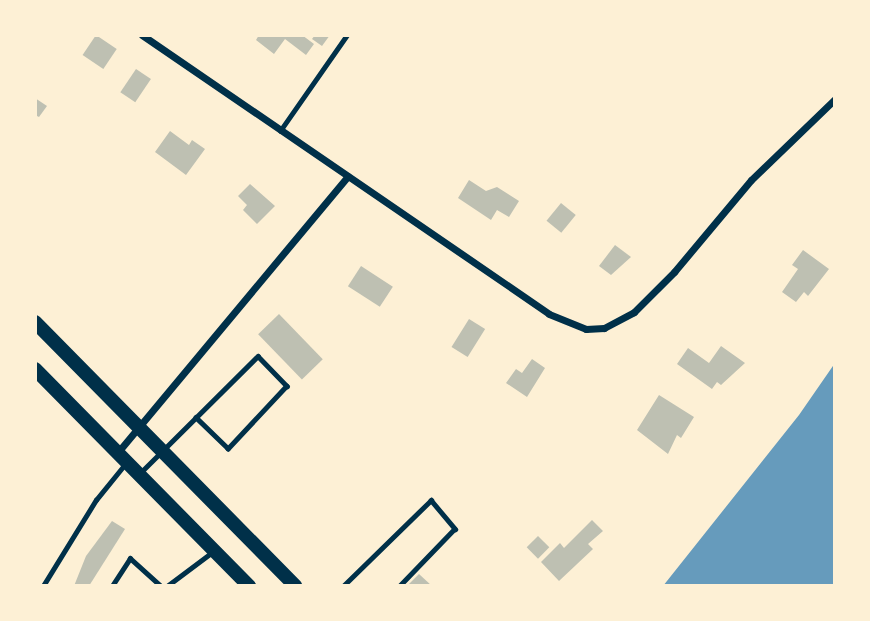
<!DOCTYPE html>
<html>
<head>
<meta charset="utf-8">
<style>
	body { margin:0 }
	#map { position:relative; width:870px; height:621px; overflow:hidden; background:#fdf0d5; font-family:"IBM Plex Serif",serif }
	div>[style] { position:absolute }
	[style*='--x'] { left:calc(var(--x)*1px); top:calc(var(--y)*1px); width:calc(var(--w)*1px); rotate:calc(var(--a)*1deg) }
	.water>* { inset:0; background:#669bbc }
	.building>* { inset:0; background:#bec0b2; transform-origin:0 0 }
	.service>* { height:4.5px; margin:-2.25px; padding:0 2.25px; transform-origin:2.25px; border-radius:2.25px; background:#003049 }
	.minor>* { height:7px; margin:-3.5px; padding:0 3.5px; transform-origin:3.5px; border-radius:3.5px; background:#003049 }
	.primary>* { height:14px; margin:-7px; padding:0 7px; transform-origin:7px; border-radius:7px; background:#003049 }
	span { translate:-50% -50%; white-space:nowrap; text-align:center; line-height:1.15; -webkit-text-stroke:7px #fdf0d5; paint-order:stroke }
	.frame { position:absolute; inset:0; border:37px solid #fdf0d5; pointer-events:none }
</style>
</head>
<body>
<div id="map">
	<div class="water">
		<i style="clip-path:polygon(835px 363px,835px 586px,663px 586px,799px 415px)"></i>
	</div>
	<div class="building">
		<i style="left:96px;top:35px;width:25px;height:24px;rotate:34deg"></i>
		<i style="clip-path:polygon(259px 35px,302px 35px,314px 44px,306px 55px,285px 39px,274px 54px,256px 40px)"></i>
		<i style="clip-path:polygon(315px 35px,330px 35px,322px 46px,312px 39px)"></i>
		<i style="left:136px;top:69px;width:18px;height:28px;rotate:34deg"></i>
		<i style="clip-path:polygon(35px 98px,47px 106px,39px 117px,35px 115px)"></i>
		<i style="clip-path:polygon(170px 131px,189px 145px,192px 140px,205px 149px,186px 175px,155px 152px)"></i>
		<i style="clip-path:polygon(469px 180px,486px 191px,497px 187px,519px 201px,509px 217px,497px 210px,491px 220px,458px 198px)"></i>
		<i style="clip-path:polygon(250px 184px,275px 206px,257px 224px,243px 210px,247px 205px,238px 196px)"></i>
		<i style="left:561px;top:203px;width:19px;height:23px;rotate:39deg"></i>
		<i style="clip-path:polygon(615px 245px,631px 257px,611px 275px,599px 266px)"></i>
		<i style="clip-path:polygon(803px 250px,829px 269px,808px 296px,804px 292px,796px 302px,782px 292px,798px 269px,792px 265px)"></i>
		<i style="left:361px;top:266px;width:38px;height:24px;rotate:33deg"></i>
		<i style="left:279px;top:314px;width:63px;height:29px;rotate:46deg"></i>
		<i style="left:469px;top:319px;width:19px;height:33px;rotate:32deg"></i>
		<i style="clip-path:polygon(721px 346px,745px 363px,721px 385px,717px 382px,712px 389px,677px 364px,688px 348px,709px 363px)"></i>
		<i style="clip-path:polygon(532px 359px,545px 368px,527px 397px,506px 383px,516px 369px,522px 373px)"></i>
		<i style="clip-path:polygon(659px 395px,694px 417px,681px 438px,677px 435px,668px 454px,637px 430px)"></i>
		<i style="clip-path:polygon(592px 520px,603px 531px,588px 544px,593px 549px,559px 581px,541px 562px,560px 543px,564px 548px)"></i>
		<i style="clip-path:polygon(112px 521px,125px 529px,89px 586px,74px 586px,86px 556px)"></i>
		<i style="left:538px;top:536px;width:16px;height:16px;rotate:45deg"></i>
		<i style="clip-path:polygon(419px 574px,432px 586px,407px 586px)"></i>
	</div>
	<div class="service">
		<i style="--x:280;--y:131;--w:117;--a:-55.1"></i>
		<i style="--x:142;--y:471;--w:163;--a:-44.8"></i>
		<i style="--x:258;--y:356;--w:42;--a:46"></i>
		<i style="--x:287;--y:386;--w:86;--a:133.1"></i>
		<i style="--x:228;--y:449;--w:45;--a:-135.9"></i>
		<i style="--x:43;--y:586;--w:101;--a:-58.4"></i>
		<i style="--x:96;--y:500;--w:48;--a:-51"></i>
		<i style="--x:112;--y:586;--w:33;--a:-57"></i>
		<i style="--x:130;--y:558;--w:42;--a:42.1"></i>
		<i style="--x:167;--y:586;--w:55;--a:-36.9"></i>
		<i style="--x:343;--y:586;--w:123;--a:-44.3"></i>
		<i style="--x:431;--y:500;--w:38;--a:50"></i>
		<i style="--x:455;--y:529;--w:79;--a:134"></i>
	</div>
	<div class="minor">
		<i style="--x:142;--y:35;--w:493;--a:34.4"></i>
		<i style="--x:549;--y:314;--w:40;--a:22"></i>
		<i style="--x:586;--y:329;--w:18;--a:-3"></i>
		<i style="--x:604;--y:328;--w:34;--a:-28"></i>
		<i style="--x:634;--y:312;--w:57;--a:-45"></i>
		<i style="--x:674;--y:272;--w:120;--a:-50.1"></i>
		<i style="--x:751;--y:180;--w:117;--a:-44"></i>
		<i style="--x:118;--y:452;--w:359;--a:-50.2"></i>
	</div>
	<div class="primary">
		<i style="--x:35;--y:322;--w:371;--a:45.4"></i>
		<i style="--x:35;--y:369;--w:305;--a:45.4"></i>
	</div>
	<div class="frame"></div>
</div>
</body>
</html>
